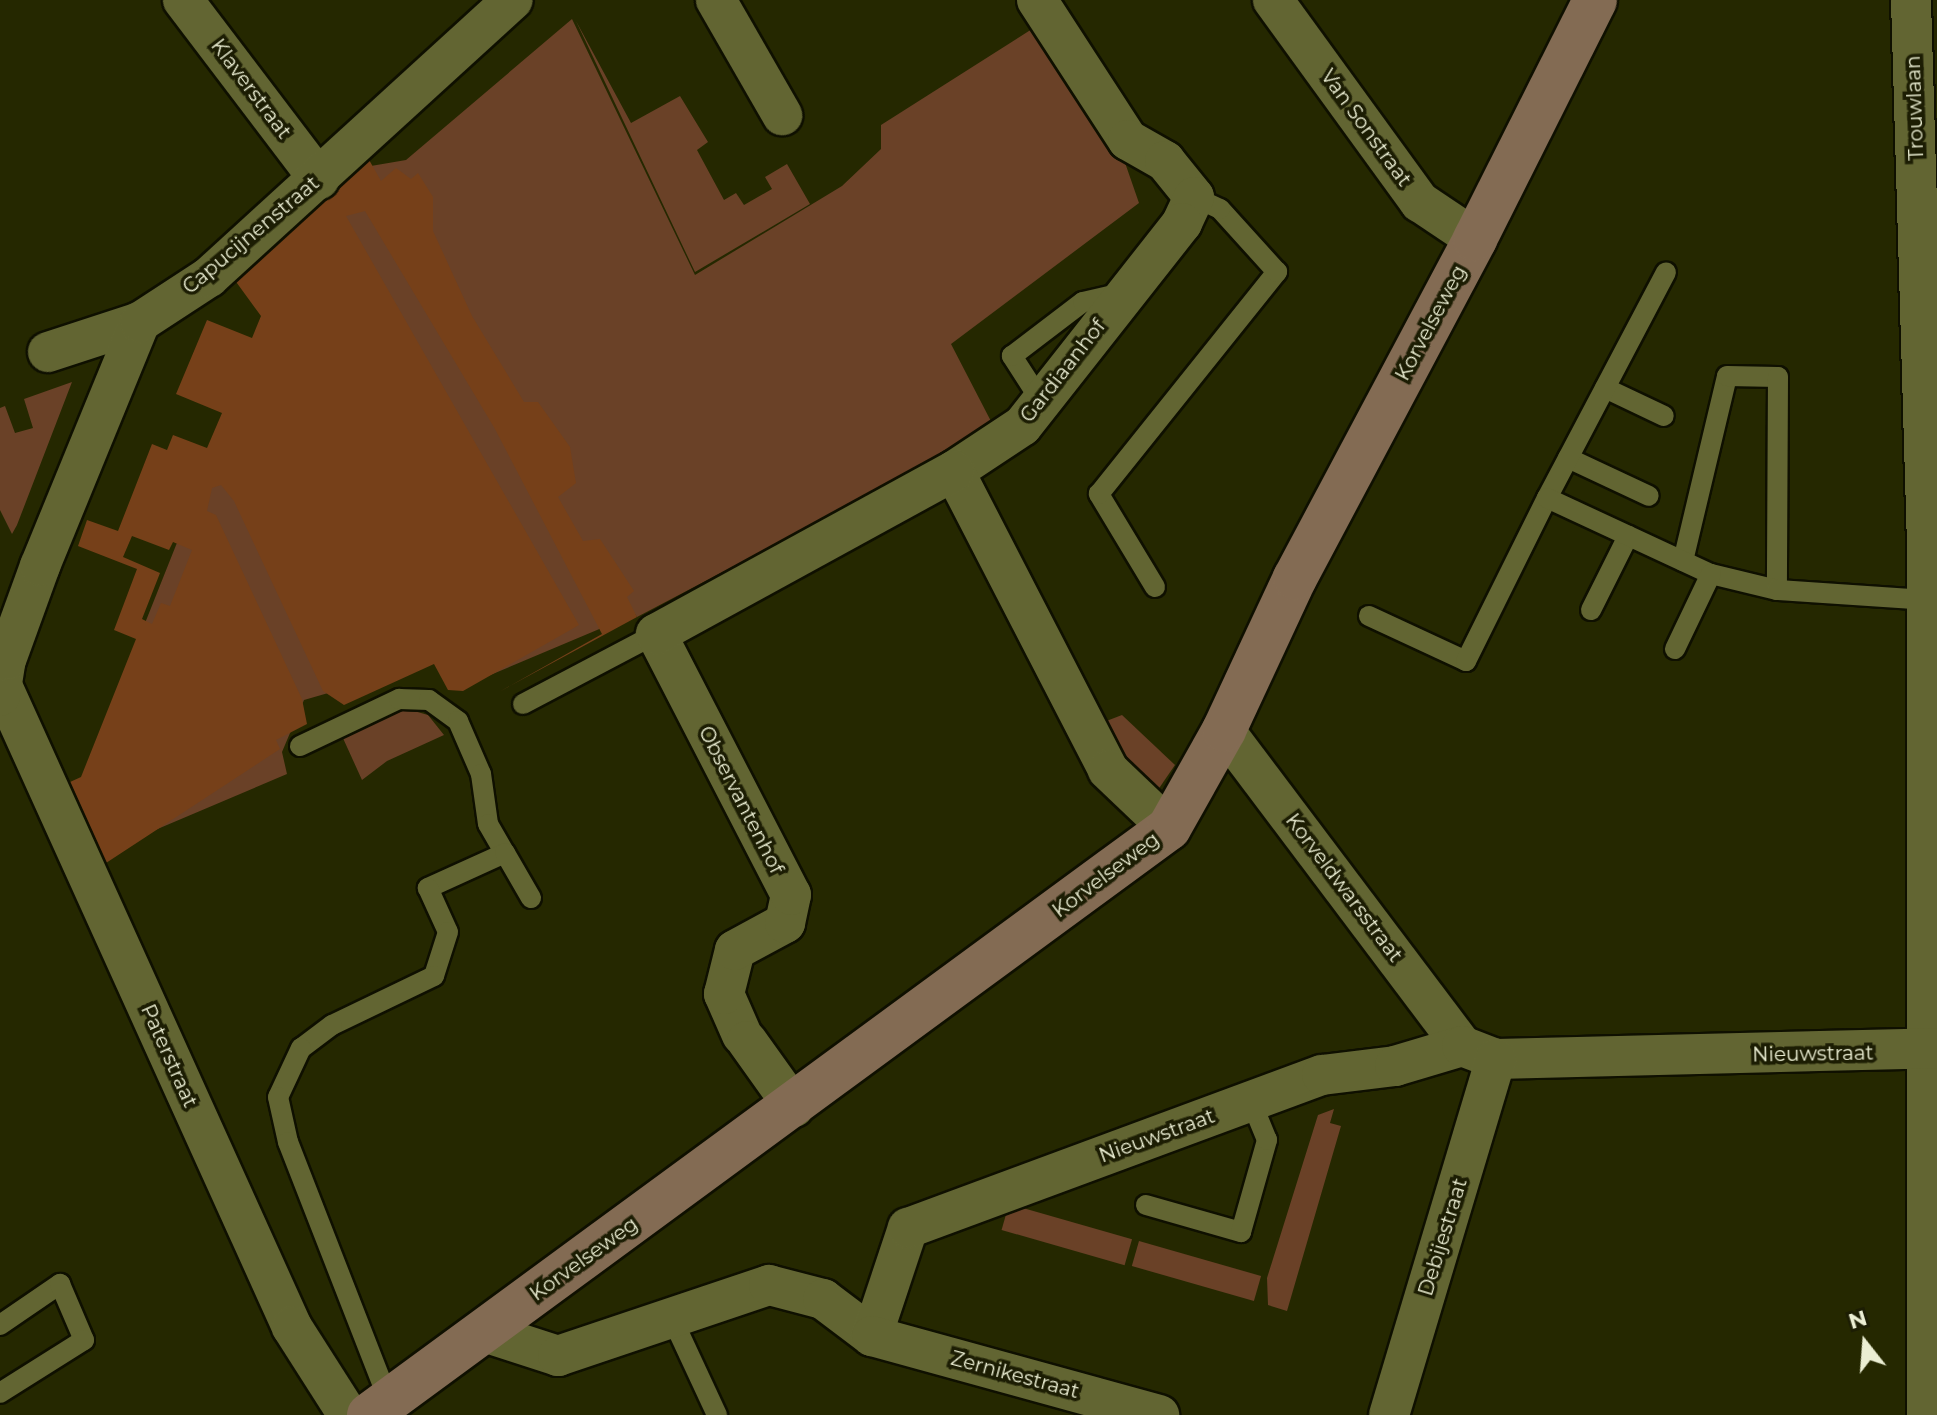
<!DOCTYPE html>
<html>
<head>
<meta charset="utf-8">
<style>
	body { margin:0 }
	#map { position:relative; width:1937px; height:1415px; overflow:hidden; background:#252800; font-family:Montserrat,sans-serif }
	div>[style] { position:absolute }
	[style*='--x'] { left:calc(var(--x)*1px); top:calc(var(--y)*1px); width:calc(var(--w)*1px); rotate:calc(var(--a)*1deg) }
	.green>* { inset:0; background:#6a4127; transform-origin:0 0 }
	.forest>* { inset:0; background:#764019 }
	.roads { filter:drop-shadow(2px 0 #0f1000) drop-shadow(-2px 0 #0f1000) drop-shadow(0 2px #0f1000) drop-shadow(0 -2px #0f1000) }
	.lane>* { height:20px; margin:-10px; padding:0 10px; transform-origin:10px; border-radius:10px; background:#626532 }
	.street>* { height:40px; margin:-20px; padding:0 20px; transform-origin:20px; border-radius:20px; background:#626532 }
	.secondary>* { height:44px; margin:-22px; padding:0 22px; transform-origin:22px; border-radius:22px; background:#836b53 }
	span { translate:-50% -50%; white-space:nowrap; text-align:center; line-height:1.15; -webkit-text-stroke:7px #1c1d03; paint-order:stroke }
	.street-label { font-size:20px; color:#ebeed3 }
	.north { position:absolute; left:1825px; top:1303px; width:80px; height:80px; -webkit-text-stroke:6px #1c1d03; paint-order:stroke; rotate:343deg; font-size:22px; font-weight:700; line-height:32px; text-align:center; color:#ebeed3 }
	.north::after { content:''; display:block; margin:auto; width:28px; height:36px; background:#ebeed3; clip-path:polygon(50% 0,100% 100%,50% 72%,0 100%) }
</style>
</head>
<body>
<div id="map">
	<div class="green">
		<i style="clip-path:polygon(572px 19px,695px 275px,842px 186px,881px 149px,881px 125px,1032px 29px,1040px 42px,1047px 38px,1122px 154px,1139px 203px,951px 344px,995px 429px,637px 617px,635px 614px,488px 676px,432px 663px,304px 700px,282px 752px,287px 774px,108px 850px,79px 789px,268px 314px,365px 167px,406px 160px)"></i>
		<i style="clip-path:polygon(576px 21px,631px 123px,680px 96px,708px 142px,697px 150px,724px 200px,736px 193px,744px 205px,772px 189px,765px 177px,787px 164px,810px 204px,695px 272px)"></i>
		<i style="clip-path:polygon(72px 382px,17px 525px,12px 534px,0 510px,0 408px,5px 406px,15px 433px,33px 428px,24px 399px)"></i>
		<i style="clip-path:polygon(407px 709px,428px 715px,444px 735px,387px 761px,362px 780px,342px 736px)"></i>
		<i style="clip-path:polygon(1122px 715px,1175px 765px,1151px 800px,1096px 725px)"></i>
		<i style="clip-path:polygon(1334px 1109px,1330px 1123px,1341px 1126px,1287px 1311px,1268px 1305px,1267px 1278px,1318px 1115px)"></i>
		<i style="left:1009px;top:1204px;width:128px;height:27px;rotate:16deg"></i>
		<i style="left:1139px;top:1241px;width:127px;height:26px;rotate:16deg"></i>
	</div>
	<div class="forest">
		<i style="clip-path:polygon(evenodd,368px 158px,381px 181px,396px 168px,411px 179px,418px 173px,433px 197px,433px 231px,472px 316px,524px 402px,538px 402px,570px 447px,576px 483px,558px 497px,583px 541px,600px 539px,634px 591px,627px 597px,637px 617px,499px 692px,602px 634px,495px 429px,365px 211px,346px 216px,579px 625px,463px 691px,448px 690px,434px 664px,344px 705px,323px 691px,234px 501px,221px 485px,212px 488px,207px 511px,216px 515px,302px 699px,307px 724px,276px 740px,280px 749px,106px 863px,70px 782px,81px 777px,136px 639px,114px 630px,137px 569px,78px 546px,87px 520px,118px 531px,152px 444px,167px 450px,173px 435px,207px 448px,222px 413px,176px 394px,207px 320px,252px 338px,261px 316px,234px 279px,368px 158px,132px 536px,169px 550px,173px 542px,192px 550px,170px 606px,161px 603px,152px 624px,142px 619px,160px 573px,123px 557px,132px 536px)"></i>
	</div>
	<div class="roads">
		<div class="lane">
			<i style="--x:1605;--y:388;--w:65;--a:25.4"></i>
			<i style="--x:1041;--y:401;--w:54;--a:-122.8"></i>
			<i style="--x:1012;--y:356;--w:89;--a:-37.3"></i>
			<i style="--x:1083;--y:302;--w:39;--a:-13"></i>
			<i style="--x:1568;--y:458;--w:89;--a:25.1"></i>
			<i style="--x:1547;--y:498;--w:255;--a:-62.2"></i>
			<i style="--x:1683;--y:561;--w:190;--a:-76.6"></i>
			<i style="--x:1727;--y:376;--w:51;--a:1.1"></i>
			<i style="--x:1778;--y:377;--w:213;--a:90.3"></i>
			<i style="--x:1155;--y:587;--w:109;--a:-121.1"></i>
			<i style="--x:1099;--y:494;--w:285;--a:-51.3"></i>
			<i style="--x:1277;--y:272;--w:85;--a:-132.1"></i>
			<i style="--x:1220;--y:209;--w:29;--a:-155"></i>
			<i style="--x:1591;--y:610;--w:83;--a:-63.4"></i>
			<i style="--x:1369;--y:616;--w:107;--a:24.9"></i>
			<i style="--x:1466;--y:661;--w:182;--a:-63.6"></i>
			<i style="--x:1547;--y:498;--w:181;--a:24.9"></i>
			<i style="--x:1711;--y:574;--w:68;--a:13.6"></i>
			<i style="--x:1777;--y:590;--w:150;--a:3.8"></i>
			<i style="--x:1675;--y:649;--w:83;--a:-64.4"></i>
			<i style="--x:523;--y:704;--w:150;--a:-27.8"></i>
			<i style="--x:300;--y:746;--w:110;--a:-25.4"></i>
			<i style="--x:399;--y:699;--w:30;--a:2"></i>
			<i style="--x:429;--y:700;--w:36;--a:36"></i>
			<i style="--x:458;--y:721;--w:58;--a:66.5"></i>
			<i style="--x:481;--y:774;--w:50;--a:82"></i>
			<i style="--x:488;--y:824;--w:34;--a:60"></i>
			<i style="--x:505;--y:853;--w:85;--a:155.6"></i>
			<i style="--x:428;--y:888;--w:48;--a:65.6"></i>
			<i style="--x:448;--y:932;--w:46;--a:107.7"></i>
			<i style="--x:434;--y:976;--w:113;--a:154.3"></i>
			<i style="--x:332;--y:1025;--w:39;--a:143"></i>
			<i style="--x:301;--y:1048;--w:54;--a:115.1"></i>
			<i style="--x:278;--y:1097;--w:46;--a:77.5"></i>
			<i style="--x:288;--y:1142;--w:278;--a:68.7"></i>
			<i style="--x:505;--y:853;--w:52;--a:60"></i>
			<i style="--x:1146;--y:1205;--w:99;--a:15.9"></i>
			<i style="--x:1241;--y:1232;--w:96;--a:-74.2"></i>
			<i style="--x:1267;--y:1140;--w:42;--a:-112.3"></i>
			<i style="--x:672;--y:1318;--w:107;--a:65.1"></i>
			<i style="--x:0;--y:1325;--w:73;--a:-34.3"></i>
			<i style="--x:60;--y:1284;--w:61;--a:66.8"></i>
			<i style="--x:84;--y:1340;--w:99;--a:147.8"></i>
		</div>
		<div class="street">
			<i style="--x:183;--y:0;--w:225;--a:52.8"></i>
			<i style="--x:716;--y:0;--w:133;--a:60.1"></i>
			<i style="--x:1037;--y:0;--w:167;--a:57"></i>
			<i style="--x:1128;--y:140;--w:43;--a:29.6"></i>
			<i style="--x:1165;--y:161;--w:46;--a:51.1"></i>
			<i style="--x:1194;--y:197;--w:29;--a:115"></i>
			<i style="--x:1182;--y:223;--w:258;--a:128.2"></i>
			<i style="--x:1022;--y:426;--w:82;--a:146.5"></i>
			<i style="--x:954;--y:471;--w:336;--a:62.7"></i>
			<i style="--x:1108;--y:770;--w:84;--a:43.6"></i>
			<i style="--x:1273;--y:0;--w:250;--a:54"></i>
			<i style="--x:1420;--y:202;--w:66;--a:33.9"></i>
			<i style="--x:1911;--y:0;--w:545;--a:88.32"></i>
			<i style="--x:1927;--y:545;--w:870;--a:90"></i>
			<i style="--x:48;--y:352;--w:97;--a:-18.1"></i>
			<i style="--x:4;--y:690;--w:699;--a:65.67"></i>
			<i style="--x:292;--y:1327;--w:104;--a:57.5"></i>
			<i style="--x:0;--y:696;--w:36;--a:-81"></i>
			<i style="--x:6;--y:660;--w:100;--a:-70.1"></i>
			<i style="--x:40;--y:566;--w:264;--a:-67.7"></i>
			<i style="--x:140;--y:322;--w:82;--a:-33.1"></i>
			<i style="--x:209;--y:277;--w:411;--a:-42.4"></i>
			<i style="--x:1224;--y:730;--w:396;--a:53"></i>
			<i style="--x:742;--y:1035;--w:45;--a:-113.7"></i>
			<i style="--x:724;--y:994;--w:45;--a:-76"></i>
			<i style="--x:735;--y:950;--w:57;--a:-28.4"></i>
			<i style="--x:785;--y:923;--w:29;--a:-78"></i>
			<i style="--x:791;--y:895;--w:294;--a:-117.3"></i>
			<i style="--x:656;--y:634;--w:340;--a:-28.7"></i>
			<i style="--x:747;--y:1041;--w:81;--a:54.5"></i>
			<i style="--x:484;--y:1332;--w:78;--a:18"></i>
			<i style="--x:558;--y:1356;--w:223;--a:-18.6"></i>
			<i style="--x:769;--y:1285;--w:56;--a:14.5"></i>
			<i style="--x:823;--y:1299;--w:61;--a:37.1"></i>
			<i style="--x:872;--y:1336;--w:114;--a:-71.6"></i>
			<i style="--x:908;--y:1228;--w:441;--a:-20.3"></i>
			<i style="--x:1322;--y:1075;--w:74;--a:-7"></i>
			<i style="--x:1395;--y:1066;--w:70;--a:-16.6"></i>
			<i style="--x:1462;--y:1046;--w:36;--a:21"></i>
			<i style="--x:1496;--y:1059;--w:441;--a:-1.4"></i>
			<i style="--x:872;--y:1336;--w:298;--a:15.4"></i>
			<i style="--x:1389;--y:1415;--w:372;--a:-73.3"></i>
		</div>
		<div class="secondary">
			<i style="--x:369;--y:1415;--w:992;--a:-36.27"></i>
			<i style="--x:1169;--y:828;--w:112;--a:-60.7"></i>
			<i style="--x:1224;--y:730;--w:168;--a:-65"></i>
			<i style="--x:1295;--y:578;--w:384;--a:-62"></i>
			<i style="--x:1475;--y:239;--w:267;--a:-63.3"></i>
		</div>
	</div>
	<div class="street-label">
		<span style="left:251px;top:89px;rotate:53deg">Klaverstraat</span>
		<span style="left:1915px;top:108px;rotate:-92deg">Trouwlaan</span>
		<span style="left:1366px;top:128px;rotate:54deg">Van Sonstraat</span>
		<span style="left:251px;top:235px;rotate:-40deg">Capucijnenstraat</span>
		<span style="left:1431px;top:323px;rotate:-62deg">Korvelseweg</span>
		<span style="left:1063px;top:371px;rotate:-52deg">Gardiaanhof</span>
		<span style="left:741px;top:800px;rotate:63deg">Observantenhof</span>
		<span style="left:1106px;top:875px;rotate:-37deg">Korvelseweg</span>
		<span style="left:1344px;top:888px;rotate:53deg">Korveldwarsstraat</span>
		<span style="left:1813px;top:1054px;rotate:-1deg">Nieuwstraat</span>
		<span style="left:169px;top:1056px;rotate:66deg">Paterstraat</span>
		<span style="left:1157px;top:1136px;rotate:-20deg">Nieuwstraat</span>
		<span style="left:1443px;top:1237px;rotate:-73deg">Debijestraat</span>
		<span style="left:584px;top:1259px;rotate:-36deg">Korvelseweg</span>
		<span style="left:1015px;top:1375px;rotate:15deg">Zernikestraat</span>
	</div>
	<div class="north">N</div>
</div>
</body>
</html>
